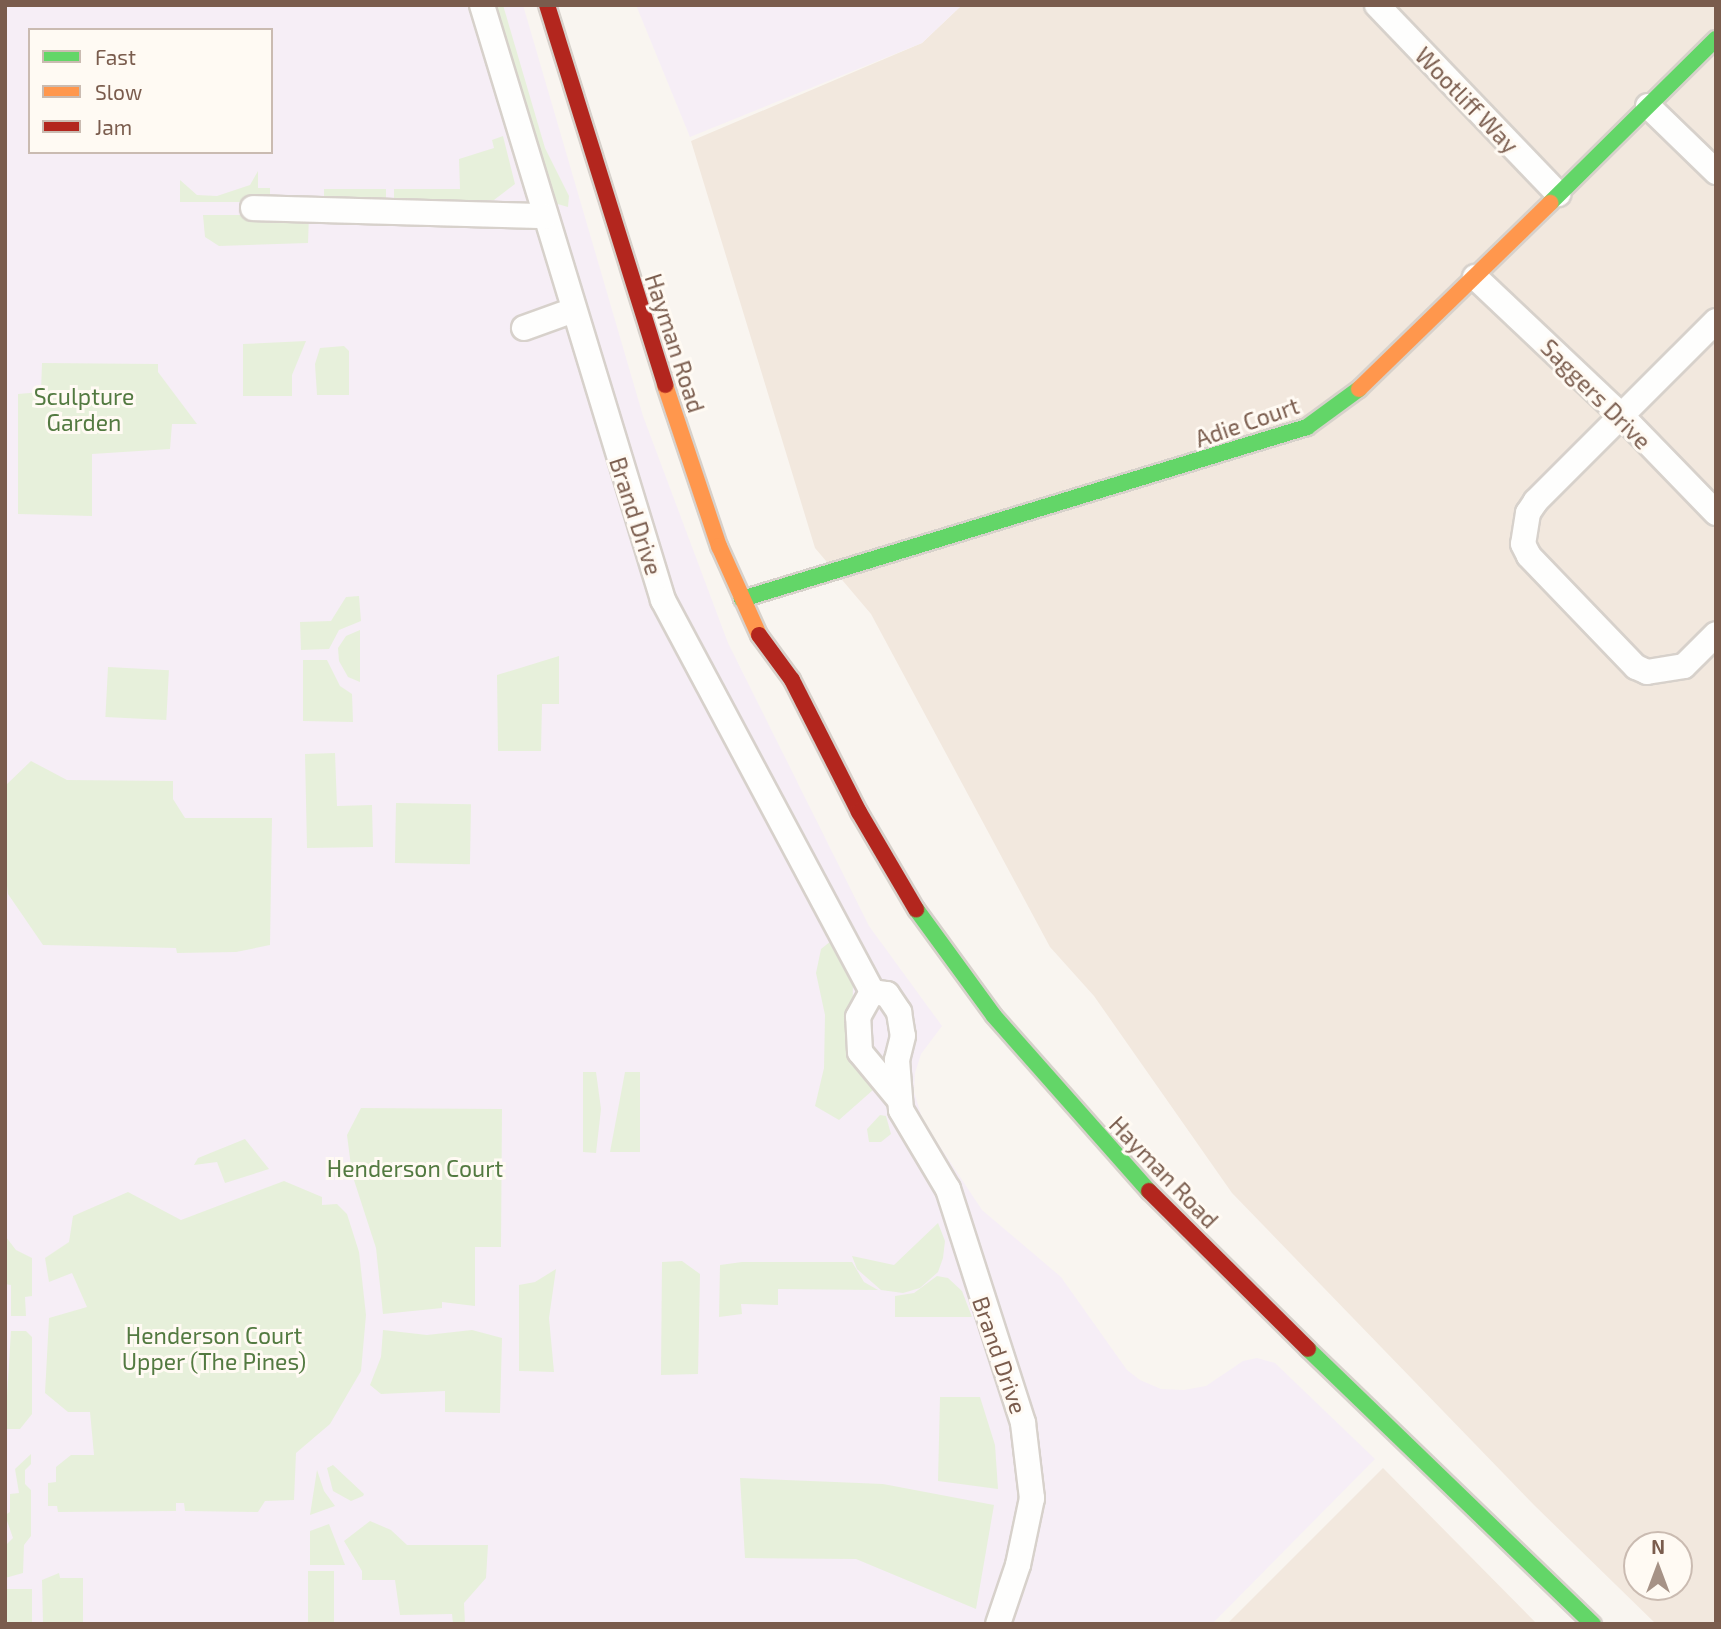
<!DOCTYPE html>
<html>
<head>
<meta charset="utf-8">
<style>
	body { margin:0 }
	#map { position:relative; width:1721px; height:1629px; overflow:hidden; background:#f9f5f0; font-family:"Exo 2",sans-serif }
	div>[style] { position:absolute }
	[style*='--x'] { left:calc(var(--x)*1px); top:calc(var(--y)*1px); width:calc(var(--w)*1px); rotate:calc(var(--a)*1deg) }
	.residential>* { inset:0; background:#f2e8de }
	.education>* { inset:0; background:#f6eef6 }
	.green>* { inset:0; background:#e7f0db; transform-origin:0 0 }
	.roads { filter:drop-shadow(2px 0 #d7d1cb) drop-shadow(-2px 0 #d7d1cb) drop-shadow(0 2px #d7d1cb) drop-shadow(0 -2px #d7d1cb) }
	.street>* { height:24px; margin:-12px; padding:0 12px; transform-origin:12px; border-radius:12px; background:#fefefd }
	.fast>* { height:16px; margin:-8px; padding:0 8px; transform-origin:8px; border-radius:8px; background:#63d668 }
	.slow>* { height:16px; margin:-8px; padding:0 8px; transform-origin:8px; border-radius:8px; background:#ff974d }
	.jam>* { height:16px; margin:-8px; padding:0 8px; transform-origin:8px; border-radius:8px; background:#b3261e }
	span { translate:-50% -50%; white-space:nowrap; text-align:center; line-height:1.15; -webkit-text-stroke:6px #fffaf3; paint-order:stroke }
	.street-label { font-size:23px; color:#7a5c4d }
	.park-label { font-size:23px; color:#537a41 }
	.frame { position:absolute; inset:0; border:7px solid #7a5c4d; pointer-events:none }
	.legend { position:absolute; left:28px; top:28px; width:245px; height:126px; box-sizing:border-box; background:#fffaf3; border:2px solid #cabbb1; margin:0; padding:9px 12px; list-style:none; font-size:21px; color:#7a5c4d }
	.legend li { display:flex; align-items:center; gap:14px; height:35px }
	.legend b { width:35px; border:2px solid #cabbb1 }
	.north { position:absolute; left:1623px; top:1531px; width:70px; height:70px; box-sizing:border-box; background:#fffaf3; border:2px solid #cabbb1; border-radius:50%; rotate:0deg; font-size:19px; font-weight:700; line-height:28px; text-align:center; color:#7a5c4d }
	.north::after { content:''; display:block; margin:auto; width:24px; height:32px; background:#a69286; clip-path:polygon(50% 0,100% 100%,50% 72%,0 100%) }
</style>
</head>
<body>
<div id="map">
	<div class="residential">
		<i style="clip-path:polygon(evenodd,962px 5px,1716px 5px,1716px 1624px,1656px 1624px,1534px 1505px,1232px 1193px,1094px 996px,1050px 947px,871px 614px,815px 548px,691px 141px,922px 43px,962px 5px,1637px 1545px,1679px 1545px,1679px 1587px,1637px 1587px,1637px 1545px)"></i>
		<i style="clip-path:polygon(1383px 1468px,1537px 1624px,1227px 1624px)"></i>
	</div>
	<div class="education">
		<i style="clip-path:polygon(evenodd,5px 5px,523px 5px,643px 416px,728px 643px,869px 926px,942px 1026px,921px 1054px,915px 1073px,914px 1092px,923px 1121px,982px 1210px,1061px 1277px,1127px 1370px,1140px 1380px,1161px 1389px,1184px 1390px,1206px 1386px,1243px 1361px,1257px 1358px,1275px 1363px,1375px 1459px,1212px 1624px,5px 1624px,5px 5px,30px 30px,271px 30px,271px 152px,30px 152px,30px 30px)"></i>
		<i style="clip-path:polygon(636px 5px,962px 5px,922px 43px,690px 137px)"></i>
	</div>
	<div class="green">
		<i style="clip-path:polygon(496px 5px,503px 5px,545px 148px,569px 196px,568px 207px,554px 203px)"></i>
		<i style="clip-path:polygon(503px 136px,515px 184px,494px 200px,394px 202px,394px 189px,460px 189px,459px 159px,494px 148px,492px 140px)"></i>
		<i style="clip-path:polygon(258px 171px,258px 188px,270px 188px,270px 202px,180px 202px,180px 180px,197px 195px,217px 196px,250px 185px)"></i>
		<i style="left:324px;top:189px;width:62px;height:13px"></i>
		<i style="clip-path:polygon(203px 215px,309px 215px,308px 243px,219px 246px,205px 237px)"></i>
		<i style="clip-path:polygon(306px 341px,292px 375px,292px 396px,243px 396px,243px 344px)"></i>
		<i style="clip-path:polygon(344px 346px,349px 351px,349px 395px,317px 395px,315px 364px,320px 348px)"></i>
		<i style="clip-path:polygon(42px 363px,158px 364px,158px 372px,197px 424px,172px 424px,170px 449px,92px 454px,92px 516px,18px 514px,18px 394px,41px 392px)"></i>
		<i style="clip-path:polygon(359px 596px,361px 621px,339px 630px,329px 649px,301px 650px,300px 622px,331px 621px,346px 597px)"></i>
		<i style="clip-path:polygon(360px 630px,360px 682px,348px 677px,339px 661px,338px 648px,346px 636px)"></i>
		<i style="clip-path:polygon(559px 656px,559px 704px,542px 704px,541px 751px,498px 751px,497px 675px)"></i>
		<i style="clip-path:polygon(303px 660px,327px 660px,340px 686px,352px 694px,353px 722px,303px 721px)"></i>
		<i style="left:108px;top:667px;width:61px;height:50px;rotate:3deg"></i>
		<i style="clip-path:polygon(335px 753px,337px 806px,372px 805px,373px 847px,307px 848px,305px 754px)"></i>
		<i style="clip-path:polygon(31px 761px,67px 780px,173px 781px,173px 799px,185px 818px,272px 818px,270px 945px,236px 952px,177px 953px,176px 948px,43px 945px,8px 894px,5px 870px,5px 786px)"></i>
		<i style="left:396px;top:803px;width:75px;height:60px;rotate:1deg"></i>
		<i style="clip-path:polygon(831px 941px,853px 979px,852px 1059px,873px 1082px,873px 1090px,839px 1120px,815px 1106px,824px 1068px,825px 1015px,816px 973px,821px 949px)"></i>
		<i style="clip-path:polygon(583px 1072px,596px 1072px,601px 1109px,596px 1153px,583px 1152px)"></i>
		<i style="clip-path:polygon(625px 1072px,640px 1072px,640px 1152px,610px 1152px)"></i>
		<i style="clip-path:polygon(361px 1108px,502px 1109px,501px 1247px,475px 1247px,475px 1306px,442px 1302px,442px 1308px,383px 1314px,376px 1248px,352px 1174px,347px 1135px)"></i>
		<i style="clip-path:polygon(880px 1115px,886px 1116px,891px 1134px,881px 1142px,869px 1142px,867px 1129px)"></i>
		<i style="clip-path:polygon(245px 1139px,269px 1169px,225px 1183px,217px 1162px,194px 1165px,198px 1158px)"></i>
		<i style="clip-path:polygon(284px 1181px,322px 1197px,322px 1205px,337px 1204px,347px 1214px,359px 1252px,366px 1315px,361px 1371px,330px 1424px,296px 1453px,294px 1500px,265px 1501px,258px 1512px,185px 1511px,184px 1503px,176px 1503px,176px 1511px,58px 1512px,57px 1506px,48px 1506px,48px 1483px,56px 1482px,56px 1467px,71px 1455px,94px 1455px,90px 1412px,68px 1412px,45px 1393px,49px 1318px,87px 1307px,72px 1273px,49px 1282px,45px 1258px,69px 1242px,73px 1216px,128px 1192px,181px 1220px)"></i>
		<i style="clip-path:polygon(938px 1223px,945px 1241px,943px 1258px,938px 1272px,920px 1288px,903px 1293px,881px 1290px,857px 1269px,852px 1256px,894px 1265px)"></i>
		<i style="clip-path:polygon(6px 1237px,16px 1250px,32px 1258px,32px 1296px,25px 1297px,26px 1316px,11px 1316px,11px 1285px,5px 1284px)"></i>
		<i style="clip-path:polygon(682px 1261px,700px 1274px,698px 1374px,661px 1375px,662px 1262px)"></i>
		<i style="clip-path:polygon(742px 1262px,852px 1262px,864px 1282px,878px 1290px,778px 1289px,778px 1305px,741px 1304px,742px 1314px,719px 1317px,720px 1265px)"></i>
		<i style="clip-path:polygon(556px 1269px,549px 1318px,554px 1372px,519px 1371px,519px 1285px,535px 1282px)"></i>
		<i style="clip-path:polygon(937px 1276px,948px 1278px,962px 1291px,972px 1317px,895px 1317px,895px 1296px,914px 1293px)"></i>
		<i style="clip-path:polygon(383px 1330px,427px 1335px,472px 1330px,502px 1338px,500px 1413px,445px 1412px,445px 1391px,381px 1394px,370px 1385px,381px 1357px)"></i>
		<i style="clip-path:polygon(11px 1331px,26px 1331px,32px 1337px,32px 1414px,20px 1429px,5px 1429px)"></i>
		<i style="clip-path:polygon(940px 1397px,980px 1397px,995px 1445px,998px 1489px,938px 1481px)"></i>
		<i style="clip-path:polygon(31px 1454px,31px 1464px,25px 1470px,25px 1484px,31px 1490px,31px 1536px,24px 1545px,23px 1573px,5px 1578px,5px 1546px,13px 1538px,5px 1515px,10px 1512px,10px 1494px,19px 1493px,15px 1469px)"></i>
		<i style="clip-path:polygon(333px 1465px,364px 1494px,363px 1496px,351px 1501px,333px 1491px,327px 1468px)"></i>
		<i style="clip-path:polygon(317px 1470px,324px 1491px,335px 1506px,310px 1515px)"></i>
		<i style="clip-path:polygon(740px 1478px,883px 1484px,994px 1505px,976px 1609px,856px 1559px,745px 1558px)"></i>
		<i style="clip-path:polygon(370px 1521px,391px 1530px,407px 1545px,488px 1545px,486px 1578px,464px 1603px,465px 1624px,453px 1624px,452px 1614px,400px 1615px,395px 1580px,362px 1580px,362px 1571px,344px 1541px)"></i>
		<i style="clip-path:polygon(329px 1524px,345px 1565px,310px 1565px,310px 1531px)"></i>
		<i style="left:308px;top:1571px;width:26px;height:53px"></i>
		<i style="clip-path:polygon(59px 1573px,60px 1578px,83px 1578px,83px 1624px,43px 1624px,42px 1580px)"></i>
		<i style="left:32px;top:1589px;width:35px;height:27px;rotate:90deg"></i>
	</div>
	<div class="roads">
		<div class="street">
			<i style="--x:482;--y:5;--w:622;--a:73.08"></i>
			<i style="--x:663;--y:600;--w:444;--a:61.9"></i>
			<i style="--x:1377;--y:5;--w:262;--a:46.2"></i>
			<i style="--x:1648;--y:106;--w:95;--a:44.1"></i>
			<i style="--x:253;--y:208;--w:292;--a:1.6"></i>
			<i style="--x:1475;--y:277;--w:202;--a:43.4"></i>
			<i style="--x:1622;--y:416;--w:135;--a:45.9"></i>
			<i style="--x:1716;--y:321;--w:255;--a:135"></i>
			<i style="--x:1536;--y:501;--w:14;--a:124"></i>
			<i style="--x:1528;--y:513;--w:31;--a:99"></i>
			<i style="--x:1523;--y:544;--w:13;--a:63"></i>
			<i style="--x:1529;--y:556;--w:154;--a:46.1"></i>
			<i style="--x:1636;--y:667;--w:12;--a:24"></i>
			<i style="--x:1647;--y:672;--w:37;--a:-9"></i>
			<i style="--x:1684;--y:666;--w:45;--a:-45"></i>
			<i style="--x:524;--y:328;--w:53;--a:-19.8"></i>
			<i style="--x:899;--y:1099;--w:61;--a:-129.7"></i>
			<i style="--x:860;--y:1052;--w:35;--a:-93"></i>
			<i style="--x:858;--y:1017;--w:29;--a:-61"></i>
			<i style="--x:872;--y:992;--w:15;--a:8"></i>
			<i style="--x:887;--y:994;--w:22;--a:56"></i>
			<i style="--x:899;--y:1012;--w:24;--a:81"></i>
			<i style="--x:903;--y:1036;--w:25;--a:104"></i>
			<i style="--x:897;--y:1060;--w:50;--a:85.4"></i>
			<i style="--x:901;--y:1110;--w:92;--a:59.3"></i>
			<i style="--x:948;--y:1189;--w:246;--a:72.2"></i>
			<i style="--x:1023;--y:1423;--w:76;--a:83.2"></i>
			<i style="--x:1032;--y:1498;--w:68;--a:101.8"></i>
			<i style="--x:1018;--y:1565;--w:62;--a:108.7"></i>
		</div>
		<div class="fast">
			<i style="--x:1550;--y:203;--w:233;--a:-44.7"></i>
			<i style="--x:742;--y:599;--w:591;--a:-16.93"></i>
			<i style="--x:1307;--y:427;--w:64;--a:-36.2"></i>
			<i style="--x:916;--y:909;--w:132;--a:53.9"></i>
			<i style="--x:994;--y:1016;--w:234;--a:48.5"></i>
			<i style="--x:1308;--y:1349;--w:396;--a:44"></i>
		</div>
		<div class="slow">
			<i style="--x:665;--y:385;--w:170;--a:71.5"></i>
			<i style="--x:719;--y:546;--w:98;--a:65.8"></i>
			<i style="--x:1359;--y:389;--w:267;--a:-44.2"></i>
		</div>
		<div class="jam">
			<i style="--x:547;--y:5;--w:398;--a:72.7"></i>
			<i style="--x:759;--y:635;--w:56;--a:53.7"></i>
			<i style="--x:792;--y:680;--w:148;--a:63.1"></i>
			<i style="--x:859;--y:812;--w:113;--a:59.6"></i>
			<i style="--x:1149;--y:1191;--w:224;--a:44.8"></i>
		</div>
	</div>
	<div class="street-label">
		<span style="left:1467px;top:100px;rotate:46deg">Wootliff Way</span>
		<span style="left:675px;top:343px;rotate:72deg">Hayman Road</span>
		<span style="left:1596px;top:394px;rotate:45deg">Saggers Drive</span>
		<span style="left:1247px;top:422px;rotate:-19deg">Adie Court</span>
		<span style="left:636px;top:516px;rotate:72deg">Brand Drive</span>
		<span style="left:1164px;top:1172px;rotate:46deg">Hayman Road</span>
		<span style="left:1000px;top:1355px;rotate:71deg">Brand Drive</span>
	</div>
	<div class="park-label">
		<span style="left:84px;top:409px">Sculpture<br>Garden</span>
		<span style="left:415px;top:1168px">Henderson Court</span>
		<span style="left:214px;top:1348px">Henderson Court<br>Upper (The Pines)</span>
	</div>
	<div class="frame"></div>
	<ul class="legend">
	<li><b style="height:9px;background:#63d668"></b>Fast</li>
	<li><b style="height:9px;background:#ff974d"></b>Slow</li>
	<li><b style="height:9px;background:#b3261e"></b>Jam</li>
	</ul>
	<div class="north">N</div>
</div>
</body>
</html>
